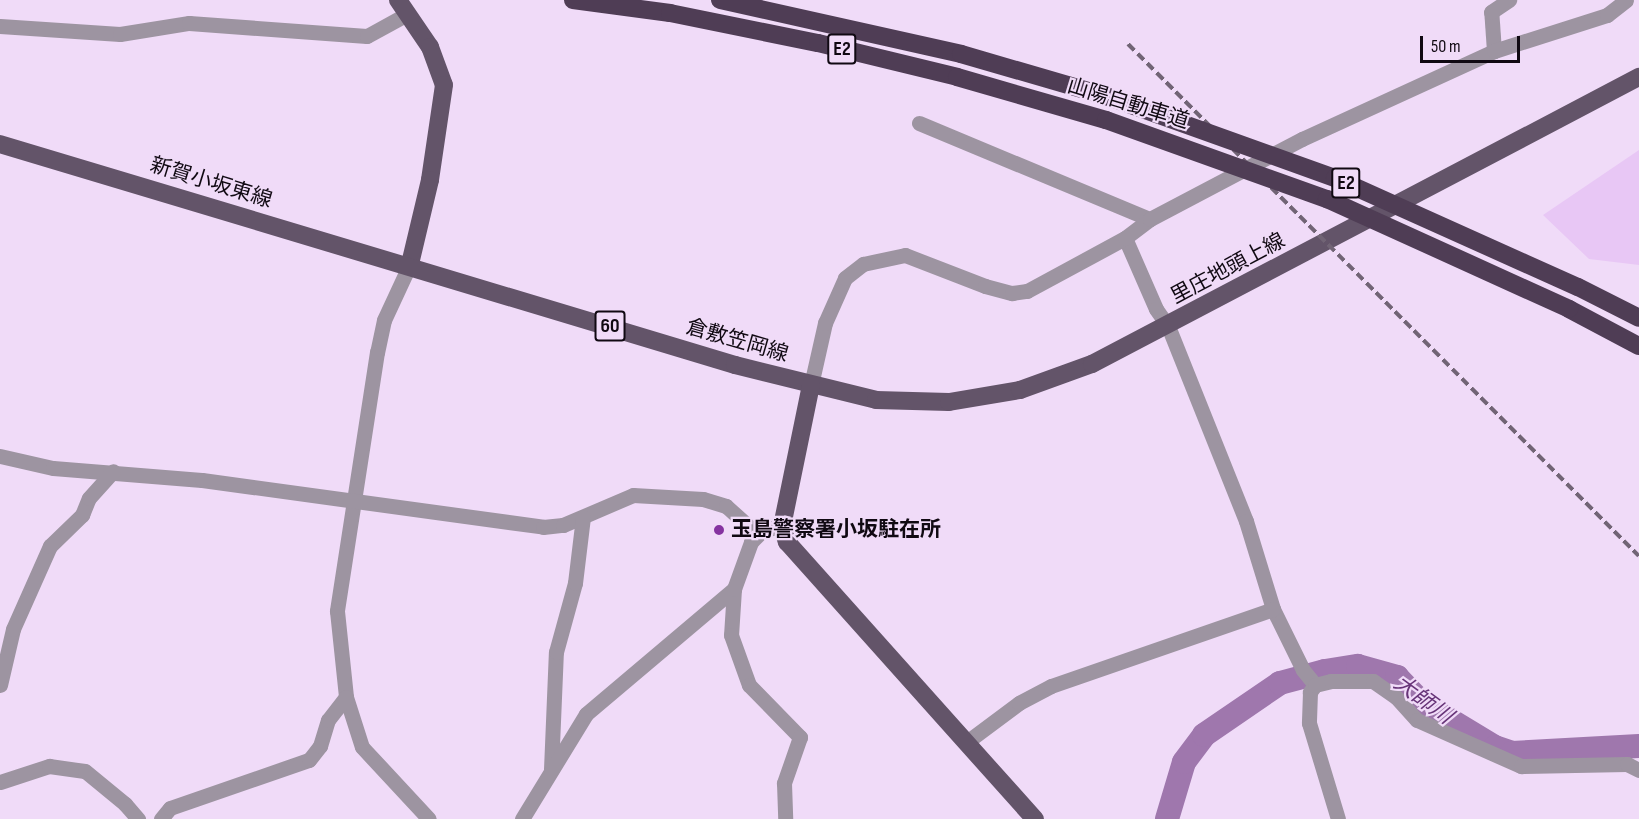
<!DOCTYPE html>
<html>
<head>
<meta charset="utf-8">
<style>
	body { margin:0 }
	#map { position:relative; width:1639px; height:819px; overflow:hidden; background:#f0dbf8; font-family:"Sofia Sans Condensed","Noto Sans JP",sans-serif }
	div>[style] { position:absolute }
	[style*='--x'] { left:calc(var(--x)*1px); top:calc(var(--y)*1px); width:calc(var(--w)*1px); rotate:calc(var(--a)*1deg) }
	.green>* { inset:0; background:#e8c7f5 }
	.river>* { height:24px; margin:-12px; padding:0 12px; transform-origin:12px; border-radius:12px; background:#9f77ad }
	.minor>* { height:15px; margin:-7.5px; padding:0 7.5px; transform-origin:7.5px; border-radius:7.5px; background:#9d94a1 }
	.major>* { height:18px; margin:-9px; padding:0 9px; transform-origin:9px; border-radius:9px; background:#635469 }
	.highway>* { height:18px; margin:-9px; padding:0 9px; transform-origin:9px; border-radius:9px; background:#4f3d55 }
	.rail>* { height:4px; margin-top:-2px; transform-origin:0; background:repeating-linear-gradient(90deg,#716475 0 9px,transparent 0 13.5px) }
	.highway-bridge>* { height:18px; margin:-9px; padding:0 9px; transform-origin:9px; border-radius:9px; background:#4f3d55 }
	.dots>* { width:16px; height:16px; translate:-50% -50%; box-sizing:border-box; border:3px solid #f0dbf8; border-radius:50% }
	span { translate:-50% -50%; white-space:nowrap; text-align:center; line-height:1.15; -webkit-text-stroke:4.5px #f0dbf8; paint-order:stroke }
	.shield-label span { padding:2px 4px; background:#f0dbf8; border:2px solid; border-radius:4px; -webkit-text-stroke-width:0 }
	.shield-label { font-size:20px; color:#100912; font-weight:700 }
	.street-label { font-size:21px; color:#100912 }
	.poi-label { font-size:21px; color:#100912; font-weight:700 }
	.left { translate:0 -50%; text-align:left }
	.water-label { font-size:22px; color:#673478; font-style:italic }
	.scale { position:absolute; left:1420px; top:36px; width:100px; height:27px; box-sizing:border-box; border:3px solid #100912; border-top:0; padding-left:8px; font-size:18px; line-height:21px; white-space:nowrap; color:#100912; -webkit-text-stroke:4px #f0dbf8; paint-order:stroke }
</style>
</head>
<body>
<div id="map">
	<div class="green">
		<i style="clip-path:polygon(1639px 150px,1639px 265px,1589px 259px,1543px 215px)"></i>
	</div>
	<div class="river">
		<i style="--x:1167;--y:819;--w:59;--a:-73.4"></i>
		<i style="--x:1184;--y:762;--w:34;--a:-53"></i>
		<i style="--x:1204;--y:735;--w:92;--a:-34.4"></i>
		<i style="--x:1280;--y:683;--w:47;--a:-14.9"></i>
		<i style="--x:1325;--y:671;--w:33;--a:-9"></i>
		<i style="--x:1358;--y:666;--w:41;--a:15.8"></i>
		<i style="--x:1397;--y:677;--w:36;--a:46"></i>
		<i style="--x:1422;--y:703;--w:85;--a:31.1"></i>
		<i style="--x:1495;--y:747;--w:18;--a:19"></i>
		<i style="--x:1512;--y:753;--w:127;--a:-3.2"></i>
	</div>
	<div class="minor">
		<i style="--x:0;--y:26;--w:120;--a:3.8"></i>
		<i style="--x:120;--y:34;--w:70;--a:-9.1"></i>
		<i style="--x:189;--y:23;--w:178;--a:4.2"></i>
		<i style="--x:367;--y:36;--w:46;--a:-28.8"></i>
		<i style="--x:1494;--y:51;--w:39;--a:-94"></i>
		<i style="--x:1491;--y:12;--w:22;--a:-34"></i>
		<i style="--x:919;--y:123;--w:250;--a:22.6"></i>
		<i style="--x:1125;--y:238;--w:77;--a:66.4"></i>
		<i style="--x:1156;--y:309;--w:21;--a:55"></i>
		<i style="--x:1168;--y:326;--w:210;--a:68.2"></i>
		<i style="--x:1246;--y:521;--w:92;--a:72.9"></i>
		<i style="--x:1273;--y:609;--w:68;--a:63.8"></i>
		<i style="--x:1303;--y:670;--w:19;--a:51"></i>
		<i style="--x:1315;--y:685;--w:9;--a:126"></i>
		<i style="--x:1310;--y:692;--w:31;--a:92"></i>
		<i style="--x:1309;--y:723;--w:100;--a:73.2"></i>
		<i style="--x:410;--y:264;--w:62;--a:114.9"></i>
		<i style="--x:384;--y:320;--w:33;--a:102"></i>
		<i style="--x:377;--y:352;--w:262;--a:98.8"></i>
		<i style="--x:337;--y:611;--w:86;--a:84"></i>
		<i style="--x:346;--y:697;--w:52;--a:72.3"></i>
		<i style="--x:362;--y:747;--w:98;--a:47.1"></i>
		<i style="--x:811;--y:385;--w:64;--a:-77.3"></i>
		<i style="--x:825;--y:323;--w:49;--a:-66"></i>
		<i style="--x:845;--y:278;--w:23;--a:-38"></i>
		<i style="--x:863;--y:264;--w:43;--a:-12.1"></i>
		<i style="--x:905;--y:255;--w:86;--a:21.2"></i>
		<i style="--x:985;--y:286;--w:28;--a:15"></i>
		<i style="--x:1012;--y:293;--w:15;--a:-8"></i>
		<i style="--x:1027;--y:291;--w:111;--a:-28.4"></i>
		<i style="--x:1125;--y:238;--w:31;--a:-37"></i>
		<i style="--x:1150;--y:219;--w:172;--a:-27.8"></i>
		<i style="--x:1302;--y:139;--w:211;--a:-24.6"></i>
		<i style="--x:1494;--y:51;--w:119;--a:-17.7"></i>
		<i style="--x:1607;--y:15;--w:24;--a:-38"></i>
		<i style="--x:0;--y:456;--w:54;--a:12.8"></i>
		<i style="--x:53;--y:468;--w:149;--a:4.6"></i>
		<i style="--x:202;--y:480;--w:344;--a:7.8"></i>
		<i style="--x:543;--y:527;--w:20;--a:-6"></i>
		<i style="--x:563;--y:525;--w:76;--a:-23.2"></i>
		<i style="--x:633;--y:495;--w:70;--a:3.3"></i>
		<i style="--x:703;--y:499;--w:24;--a:17"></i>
		<i style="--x:726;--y:506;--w:42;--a:42.1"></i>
		<i style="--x:734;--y:589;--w:46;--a:93.7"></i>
		<i style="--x:731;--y:635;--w:53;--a:70.2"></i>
		<i style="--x:749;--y:685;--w:73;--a:45.6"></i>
		<i style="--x:800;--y:737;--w:49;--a:109.2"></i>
		<i style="--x:784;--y:783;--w:36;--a:88"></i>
		<i style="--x:0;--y:685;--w:57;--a:-76.9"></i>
		<i style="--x:13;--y:629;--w:91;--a:-66"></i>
		<i style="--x:50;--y:546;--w:45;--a:-44.1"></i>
		<i style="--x:82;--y:515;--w:18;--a:-68"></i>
		<i style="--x:89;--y:498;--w:36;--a:-48"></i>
		<i style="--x:1315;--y:685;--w:16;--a:-14"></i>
		<i style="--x:1331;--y:681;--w:42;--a:0"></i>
		<i style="--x:1373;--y:681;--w:28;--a:35"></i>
		<i style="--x:1396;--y:697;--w:31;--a:48"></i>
		<i style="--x:1417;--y:720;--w:114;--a:23.9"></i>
		<i style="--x:1521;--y:766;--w:106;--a:-1.1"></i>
		<i style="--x:1627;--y:764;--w:13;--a:27"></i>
		<i style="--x:968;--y:741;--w:64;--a:-36.7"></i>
		<i style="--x:1019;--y:703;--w:36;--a:-28"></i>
		<i style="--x:1051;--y:686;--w:235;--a:-19.1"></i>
		<i style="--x:551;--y:769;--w:117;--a:-87.6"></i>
		<i style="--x:556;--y:652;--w:72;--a:-74.6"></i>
		<i style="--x:575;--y:583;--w:66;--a:-83.1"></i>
		<i style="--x:0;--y:782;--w:52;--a:-18.1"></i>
		<i style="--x:49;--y:766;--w:36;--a:8"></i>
		<i style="--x:85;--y:771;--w:52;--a:39.5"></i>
		<i style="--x:125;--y:804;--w:20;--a:49"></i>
		<i style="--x:161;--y:819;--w:14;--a:-51"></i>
		<i style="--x:170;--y:808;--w:147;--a:-19.1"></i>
		<i style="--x:309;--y:760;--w:18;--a:-52"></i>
		<i style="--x:320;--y:746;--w:27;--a:-73"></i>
		<i style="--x:328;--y:720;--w:29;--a:-52"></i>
		<i style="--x:522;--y:819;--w:123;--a:-58.6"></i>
		<i style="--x:586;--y:714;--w:194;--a:-40.2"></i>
		<i style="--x:734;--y:589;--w:50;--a:-70.1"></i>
		<i style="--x:751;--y:542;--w:17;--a:-45"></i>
		<i style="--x:763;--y:530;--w:19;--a:-12"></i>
	</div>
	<div class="major">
		<i style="--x:398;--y:0;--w:57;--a:55.8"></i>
		<i style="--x:430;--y:47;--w:40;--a:69.8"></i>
		<i style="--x:444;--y:85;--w:96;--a:98.4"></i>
		<i style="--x:430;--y:180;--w:86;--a:103.4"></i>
		<i style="--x:0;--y:144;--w:768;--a:16.73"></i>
		<i style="--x:735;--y:365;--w:145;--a:13.9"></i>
		<i style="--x:876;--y:400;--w:73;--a:1.6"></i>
		<i style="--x:949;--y:402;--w:72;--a:-9.6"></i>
		<i style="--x:1020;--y:390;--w:77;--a:-19.9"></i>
		<i style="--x:1092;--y:364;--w:618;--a:-27.69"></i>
		<i style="--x:811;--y:385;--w:144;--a:101.6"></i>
		<i style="--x:782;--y:526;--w:17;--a:73"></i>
		<i style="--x:787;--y:542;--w:372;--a:48.2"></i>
	</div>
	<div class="highway">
		<i style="--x:573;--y:0;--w:98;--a:7.6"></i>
		<i style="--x:670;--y:13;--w:151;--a:11.5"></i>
		<i style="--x:818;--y:43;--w:143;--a:13.7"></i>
		<i style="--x:957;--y:77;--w:155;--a:16.1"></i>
		<i style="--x:720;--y:0;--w:247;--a:12.6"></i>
		<i style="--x:961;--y:54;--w:151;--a:16.2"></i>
		<i style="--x:1578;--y:287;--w:68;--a:26.9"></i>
		<i style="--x:1569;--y:309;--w:79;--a:27.9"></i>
	</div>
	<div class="rail">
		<i style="--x:1128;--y:44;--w:723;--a:45.06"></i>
	</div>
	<div class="highway-bridge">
		<i style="--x:1106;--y:96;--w:243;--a:19.7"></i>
		<i style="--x:1335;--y:178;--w:266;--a:24.2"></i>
		<i style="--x:1106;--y:120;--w:235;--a:19.7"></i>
		<i style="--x:1327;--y:199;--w:266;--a:24.4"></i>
	</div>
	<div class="dots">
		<i style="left:719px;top:530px;background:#8532a0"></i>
	</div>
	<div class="shield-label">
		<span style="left:842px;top:49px">E2</span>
		<span style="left:1346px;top:183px">E2</span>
		<span style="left:610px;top:326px">60</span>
	</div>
	<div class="street-label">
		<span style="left:1128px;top:104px;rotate:17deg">山陽自動車道</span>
		<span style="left:211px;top:183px;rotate:17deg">新賀小坂東線</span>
		<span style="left:1228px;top:269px;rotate:-28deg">里庄地頭上線</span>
		<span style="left:737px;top:341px;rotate:16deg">倉敷笠岡線</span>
	</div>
	<div class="poi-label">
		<span class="left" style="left:731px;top:530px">玉島警察署小坂駐在所</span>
	</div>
	<div class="water-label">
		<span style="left:1423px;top:700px;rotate:36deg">大師川</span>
	</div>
	<div class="scale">50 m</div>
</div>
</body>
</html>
